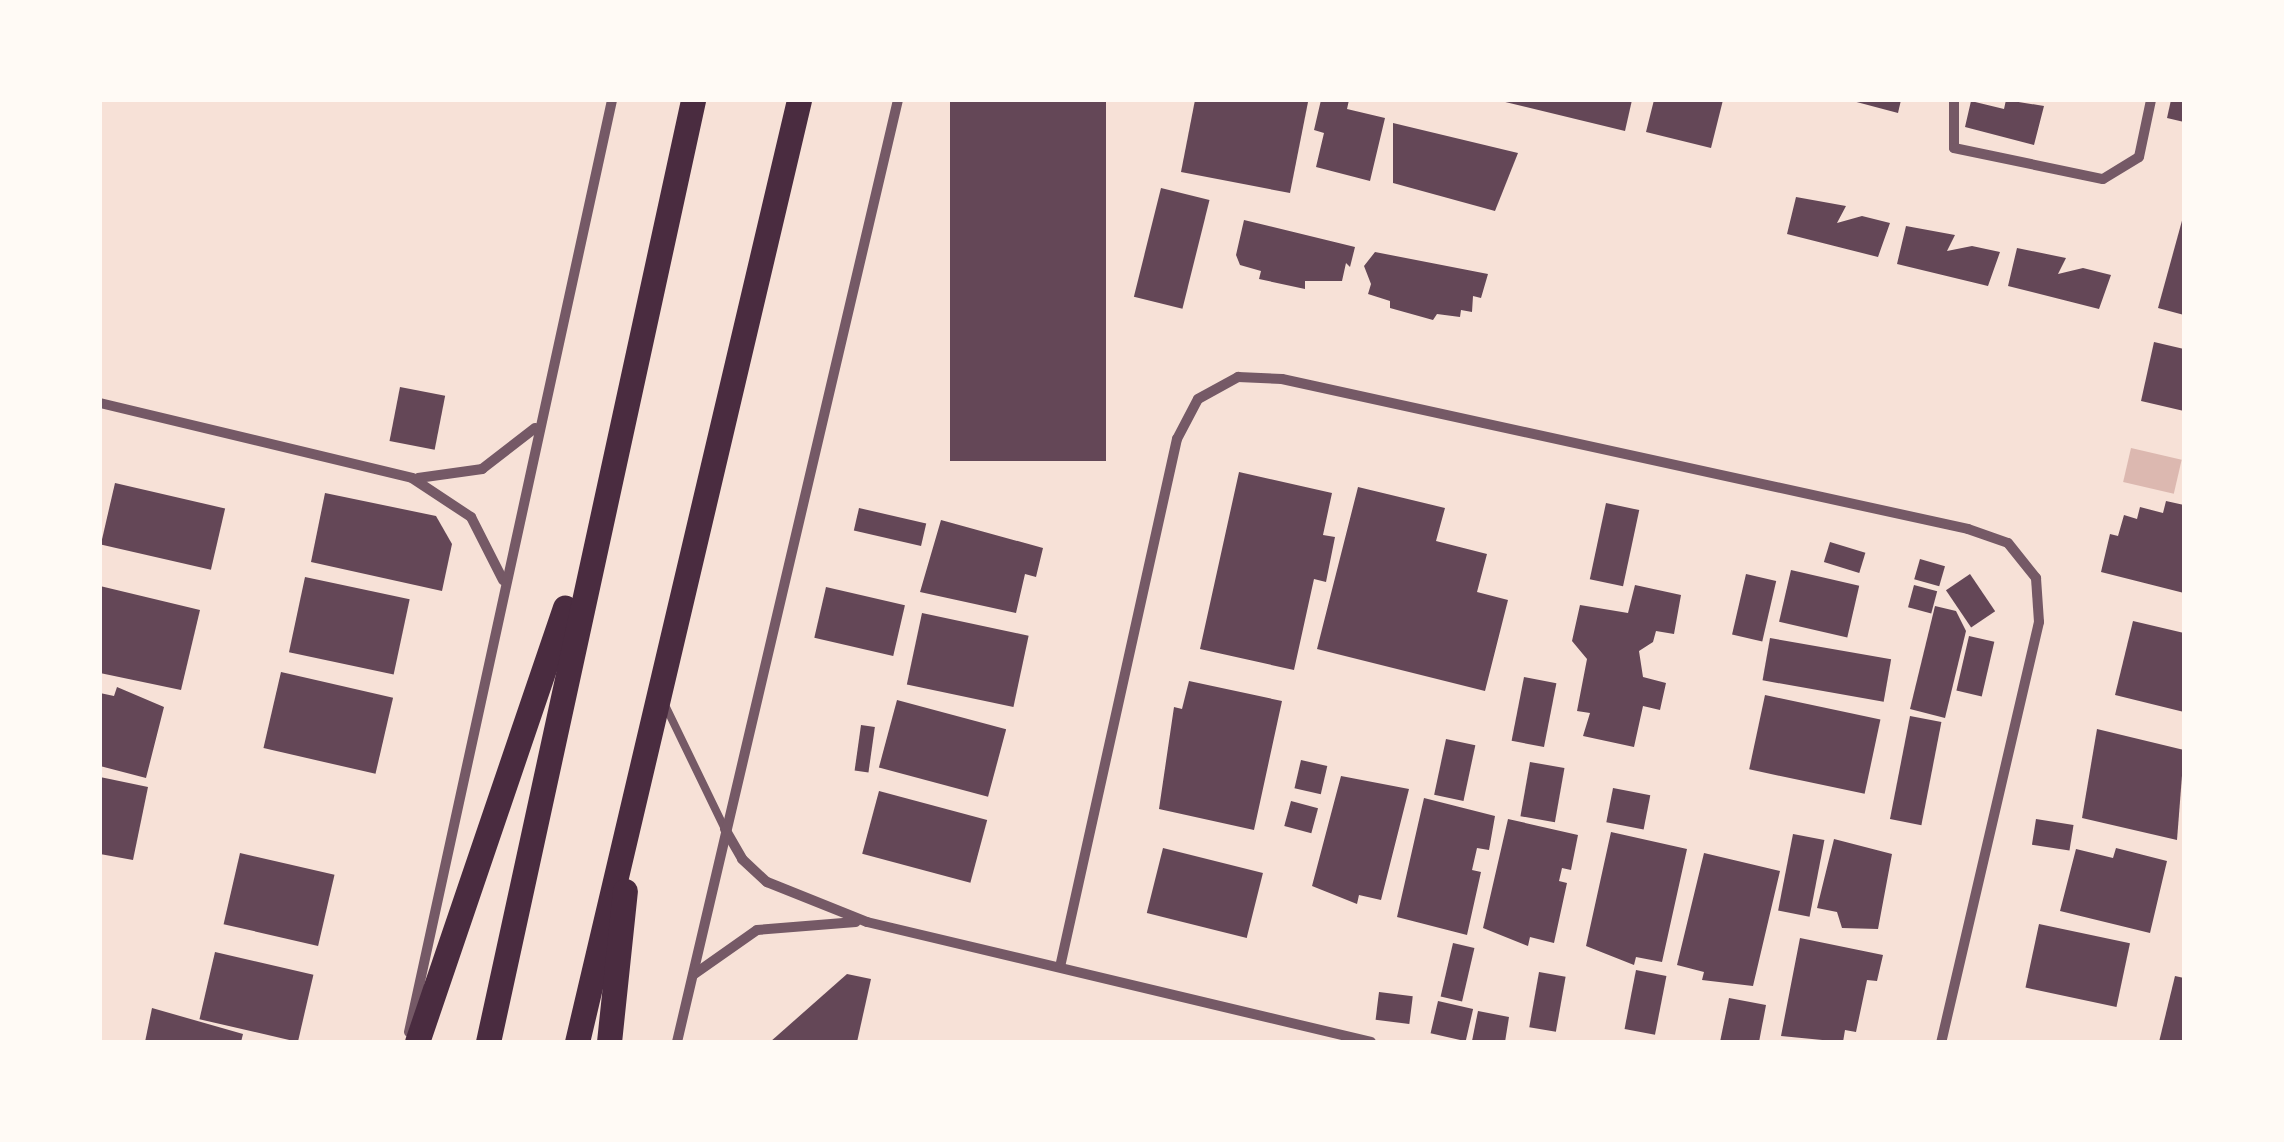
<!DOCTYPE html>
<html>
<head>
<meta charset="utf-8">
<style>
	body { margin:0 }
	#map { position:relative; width:2284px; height:1142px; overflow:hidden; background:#f7e1d7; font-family:Inter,sans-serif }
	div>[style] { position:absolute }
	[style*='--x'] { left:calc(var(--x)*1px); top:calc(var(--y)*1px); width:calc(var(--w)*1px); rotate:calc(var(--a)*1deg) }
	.water>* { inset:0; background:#dcb8b0; transform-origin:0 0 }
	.building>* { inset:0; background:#644757; transform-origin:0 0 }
	.service>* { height:8px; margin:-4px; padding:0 4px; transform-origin:4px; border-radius:4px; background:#755966 }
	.minor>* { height:10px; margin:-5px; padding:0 5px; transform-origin:5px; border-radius:5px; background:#755966 }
	.primary>* { height:25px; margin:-12.5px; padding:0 12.5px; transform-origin:12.5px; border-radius:12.5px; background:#4a2c40 }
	span { translate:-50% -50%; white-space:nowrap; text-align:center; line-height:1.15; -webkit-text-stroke:8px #fffaf5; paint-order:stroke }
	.frame { position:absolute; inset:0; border:102px solid #fffaf5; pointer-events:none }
</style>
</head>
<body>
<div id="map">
	<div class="water">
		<i style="left:2131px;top:448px;width:52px;height:35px;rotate:13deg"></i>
	</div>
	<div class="building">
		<i style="left:950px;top:100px;width:156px;height:361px"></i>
		<i style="clip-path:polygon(1195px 100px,1308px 102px,1290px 193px,1181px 172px)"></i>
		<i style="clip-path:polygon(1321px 100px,1349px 100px,1347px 109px,1385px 118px,1370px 181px,1316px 167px,1324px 133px,1314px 130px)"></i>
		<i style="clip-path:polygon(1497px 100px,1632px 100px,1625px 131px)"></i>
		<i style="clip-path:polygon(1654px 100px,1723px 100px,1711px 148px,1646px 132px)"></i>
		<i style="clip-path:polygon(1849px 100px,1901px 100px,1898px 113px)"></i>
		<i style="clip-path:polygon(2006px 100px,2044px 106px,2034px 145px,1965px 127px,1971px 101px,2004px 109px)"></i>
		<i style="clip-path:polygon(2171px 100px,2184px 100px,2184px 122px,2167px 118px)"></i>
		<i style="clip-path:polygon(1393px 123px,1518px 153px,1495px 211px,1393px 183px)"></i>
		<i style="left:1161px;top:188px;width:50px;height:112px;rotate:14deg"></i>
		<i style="clip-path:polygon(1796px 197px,1846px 206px,1837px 223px,1862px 216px,1890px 223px,1878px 257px,1787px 234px)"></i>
		<i style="clip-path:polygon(2183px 217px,2184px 217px,2184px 315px,2158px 308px)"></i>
		<i style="clip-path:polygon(1244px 220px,1355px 247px,1350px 267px,1346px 263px,1342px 281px,1305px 281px,1305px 289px,1259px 279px,1261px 271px,1240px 265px,1236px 255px)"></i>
		<i style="clip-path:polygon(1906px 226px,1955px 235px,1947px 251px,1972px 246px,2000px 252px,1988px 286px,1897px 264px)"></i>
		<i style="clip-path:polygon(2017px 248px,2066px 258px,2058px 274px,2083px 268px,2111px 275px,2099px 309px,2008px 286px)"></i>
		<i style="clip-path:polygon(1375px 252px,1488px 274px,1481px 298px,1473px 296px,1472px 312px,1461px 310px,1460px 317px,1437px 314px,1433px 320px,1390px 308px,1390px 301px,1368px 294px,1371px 284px,1364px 266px)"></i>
		<i style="clip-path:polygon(2154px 342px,2184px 349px,2184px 411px,2141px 401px)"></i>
		<i style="left:400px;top:387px;width:46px;height:55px;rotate:11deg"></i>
		<i style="clip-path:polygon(1239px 472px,1332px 493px,1323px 535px,1335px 537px,1326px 582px,1314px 579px,1294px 670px,1200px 649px)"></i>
		<i style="left:115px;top:483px;width:113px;height:63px;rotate:13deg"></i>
		<i style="clip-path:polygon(1358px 487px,1445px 508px,1436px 541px,1487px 554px,1477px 592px,1508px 600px,1485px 691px,1317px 649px)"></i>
		<i style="clip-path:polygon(325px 493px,436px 516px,452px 544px,442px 591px,311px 562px)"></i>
		<i style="clip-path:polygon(2166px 501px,2184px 505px,2184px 593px,2101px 572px,2110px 534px,2118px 536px,2124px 515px,2137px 519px,2140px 507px,2163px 513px)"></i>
		<i style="left:1606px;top:503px;width:34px;height:78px;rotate:12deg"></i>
		<i style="left:859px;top:508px;width:69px;height:23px;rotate:13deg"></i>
		<i style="clip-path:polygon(941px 520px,1043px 548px,1036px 577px,1025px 574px,1016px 613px,920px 592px)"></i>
		<i style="left:1830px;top:542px;width:37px;height:21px;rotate:17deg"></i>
		<i style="left:1920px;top:559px;width:26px;height:21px;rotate:16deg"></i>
		<i style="left:1791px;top:570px;width:70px;height:53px;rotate:13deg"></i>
		<i style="left:1746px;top:574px;width:31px;height:62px;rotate:13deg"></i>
		<i style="left:1970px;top:574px;width:45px;height:29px;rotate:56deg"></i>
		<i style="left:305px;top:577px;width:107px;height:77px;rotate:12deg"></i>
		<i style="clip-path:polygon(1635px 585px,1681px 595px,1674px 634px,1656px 631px,1653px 642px,1639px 651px,1643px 677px,1666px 683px,1660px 710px,1643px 706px,1634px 747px,1583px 736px,1590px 713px,1577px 711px,1587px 659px,1572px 641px,1580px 605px,1628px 613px)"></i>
		<i style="left:1914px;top:585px;width:24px;height:23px;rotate:15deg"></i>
		<i style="clip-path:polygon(100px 586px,200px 610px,181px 690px,100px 673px)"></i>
		<i style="left:826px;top:587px;width:81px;height:52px;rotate:13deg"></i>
		<i style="clip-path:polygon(1935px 606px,1956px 611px,1966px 631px,1945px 718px,1910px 709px)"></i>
		<i style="left:922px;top:613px;width:109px;height:73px;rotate:12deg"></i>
		<i style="clip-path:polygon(2133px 621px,2184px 633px,2184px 712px,2115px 695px)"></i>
		<i style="left:1969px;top:636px;width:26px;height:56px;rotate:13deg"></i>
		<i style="left:1770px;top:638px;width:123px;height:43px;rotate:10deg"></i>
		<i style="left:281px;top:672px;width:115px;height:78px;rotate:13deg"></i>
		<i style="left:1524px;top:677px;width:33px;height:65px;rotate:11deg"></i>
		<i style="clip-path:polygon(1189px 681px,1282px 701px,1254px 830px,1159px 809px,1174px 707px,1182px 709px)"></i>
		<i style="clip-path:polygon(117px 687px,164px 707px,146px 778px,100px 766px,100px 693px,114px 696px)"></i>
		<i style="left:1765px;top:695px;width:118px;height:76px;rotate:12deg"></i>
		<i style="left:897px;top:700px;width:113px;height:70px;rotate:15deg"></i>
		<i style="left:1910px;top:716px;width:32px;height:105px;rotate:11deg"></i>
		<i style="left:861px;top:725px;width:14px;height:46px;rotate:8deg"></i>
		<i style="clip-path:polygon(2097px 729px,2184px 750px,2177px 840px,2082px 818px)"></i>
		<i style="left:1446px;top:739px;width:30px;height:57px;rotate:12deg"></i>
		<i style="left:1301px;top:760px;width:27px;height:29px;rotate:13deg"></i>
		<i style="left:1530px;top:762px;width:35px;height:55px;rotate:10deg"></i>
		<i style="clip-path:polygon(1341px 776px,1409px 789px,1381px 900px,1359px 895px,1357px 904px,1312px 886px)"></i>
		<i style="clip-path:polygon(100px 777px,148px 787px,133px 860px,100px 854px)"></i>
		<i style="left:1613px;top:788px;width:38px;height:35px;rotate:11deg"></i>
		<i style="left:879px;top:791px;width:112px;height:65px;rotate:15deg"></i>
		<i style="clip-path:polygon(1424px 798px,1495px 816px,1489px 850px,1477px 848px,1472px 870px,1481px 872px,1467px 935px,1397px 917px)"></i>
		<i style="left:1291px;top:801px;width:28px;height:26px;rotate:15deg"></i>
		<i style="clip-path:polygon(1508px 819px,1578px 835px,1571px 870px,1562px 868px,1559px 881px,1567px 883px,1554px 943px,1530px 937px,1528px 946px,1483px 928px)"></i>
		<i style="left:2036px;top:819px;width:38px;height:26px;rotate:9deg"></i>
		<i style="clip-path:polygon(1611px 832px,1687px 849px,1662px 962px,1636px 957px,1634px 965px,1586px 946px)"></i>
		<i style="left:1793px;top:834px;width:32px;height:78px;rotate:11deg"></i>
		<i style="clip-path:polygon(1834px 839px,1892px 854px,1878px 929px,1842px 928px,1837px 912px,1817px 908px)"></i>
		<i style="left:1163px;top:848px;width:103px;height:67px;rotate:14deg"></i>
		<i style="clip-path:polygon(2116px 848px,2167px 861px,2150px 933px,2060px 911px,2076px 849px,2113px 858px)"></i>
		<i style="left:240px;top:853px;width:97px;height:73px;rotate:13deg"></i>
		<i style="clip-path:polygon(1704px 853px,1780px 871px,1753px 986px,1702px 980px,1704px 972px,1677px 965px)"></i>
		<i style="left:2039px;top:924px;width:93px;height:65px;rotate:12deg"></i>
		<i style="clip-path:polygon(1800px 938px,1883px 955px,1877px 981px,1867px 980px,1856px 1032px,1845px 1030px,1843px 1042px,1781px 1036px)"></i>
		<i style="left:1453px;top:943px;width:22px;height:55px;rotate:13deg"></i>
		<i style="left:215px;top:952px;width:101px;height:69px;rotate:13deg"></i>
		<i style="left:1636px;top:970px;width:31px;height:60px;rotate:11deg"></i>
		<i style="left:1539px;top:972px;width:27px;height:56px;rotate:10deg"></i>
		<i style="clip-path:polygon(847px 974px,871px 979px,857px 1042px,770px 1042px)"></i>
		<i style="clip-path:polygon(2175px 976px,2184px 978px,2184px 1042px,2159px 1042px)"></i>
		<i style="left:1379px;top:992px;width:34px;height:28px;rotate:7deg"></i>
		<i style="clip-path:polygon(1729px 998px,1766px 1005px,1759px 1042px,1720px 1042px)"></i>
		<i style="left:1438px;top:1001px;width:36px;height:33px;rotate:13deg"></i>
		<i style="clip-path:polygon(152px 1008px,243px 1034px,241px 1042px,145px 1042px)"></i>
		<i style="clip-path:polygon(1478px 1011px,1509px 1017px,1505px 1042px,1472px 1041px)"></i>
	</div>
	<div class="service">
		<i style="--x:664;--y:703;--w:140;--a:64.2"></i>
	</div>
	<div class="minor">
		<i style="--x:1954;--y:100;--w:48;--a:90"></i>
		<i style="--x:1954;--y:148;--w:152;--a:11.8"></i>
		<i style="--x:2103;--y:179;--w:42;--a:-31.4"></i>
		<i style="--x:2139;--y:157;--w:58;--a:-78.1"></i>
		<i style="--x:100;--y:403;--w:321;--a:13.5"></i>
		<i style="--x:412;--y:478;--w:71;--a:33.5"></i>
		<i style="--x:471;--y:517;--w:71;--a:63.1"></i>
		<i style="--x:418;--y:478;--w:65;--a:-8"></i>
		<i style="--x:482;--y:469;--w:67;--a:-37.7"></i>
		<i style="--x:725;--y:829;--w:34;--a:60"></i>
		<i style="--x:742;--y:859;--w:34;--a:43"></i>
		<i style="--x:767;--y:882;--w:108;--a:21.8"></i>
		<i style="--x:867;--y:922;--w:518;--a:13.39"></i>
		<i style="--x:1060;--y:967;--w:541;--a:-77.51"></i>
		<i style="--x:1177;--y:439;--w:45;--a:-62.3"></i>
		<i style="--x:1198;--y:399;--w:46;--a:-28.8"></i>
		<i style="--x:1238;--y:377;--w:44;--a:2.6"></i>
		<i style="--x:1282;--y:379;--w:702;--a:12.33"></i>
		<i style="--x:1968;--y:529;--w:42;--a:19.3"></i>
		<i style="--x:2008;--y:543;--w:45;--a:51.3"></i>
		<i style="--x:2036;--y:578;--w:44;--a:86.1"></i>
		<i style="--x:2039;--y:622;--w:431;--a:103.1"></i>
		<i style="--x:693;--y:975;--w:78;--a:-35.1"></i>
		<i style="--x:757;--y:930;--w:99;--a:-4.6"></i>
		<i style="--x:409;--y:1032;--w:954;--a:-77.71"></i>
		<i style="--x:677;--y:1042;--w:968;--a:-76.8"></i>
	</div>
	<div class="primary">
		<i style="--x:417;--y:1042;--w:459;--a:-71.2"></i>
		<i style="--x:488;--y:1042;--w:964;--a:-77.72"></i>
		<i style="--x:577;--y:1042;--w:968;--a:-76.74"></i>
		<i style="--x:609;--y:1042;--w:152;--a:-84"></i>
	</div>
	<div class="frame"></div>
</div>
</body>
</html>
